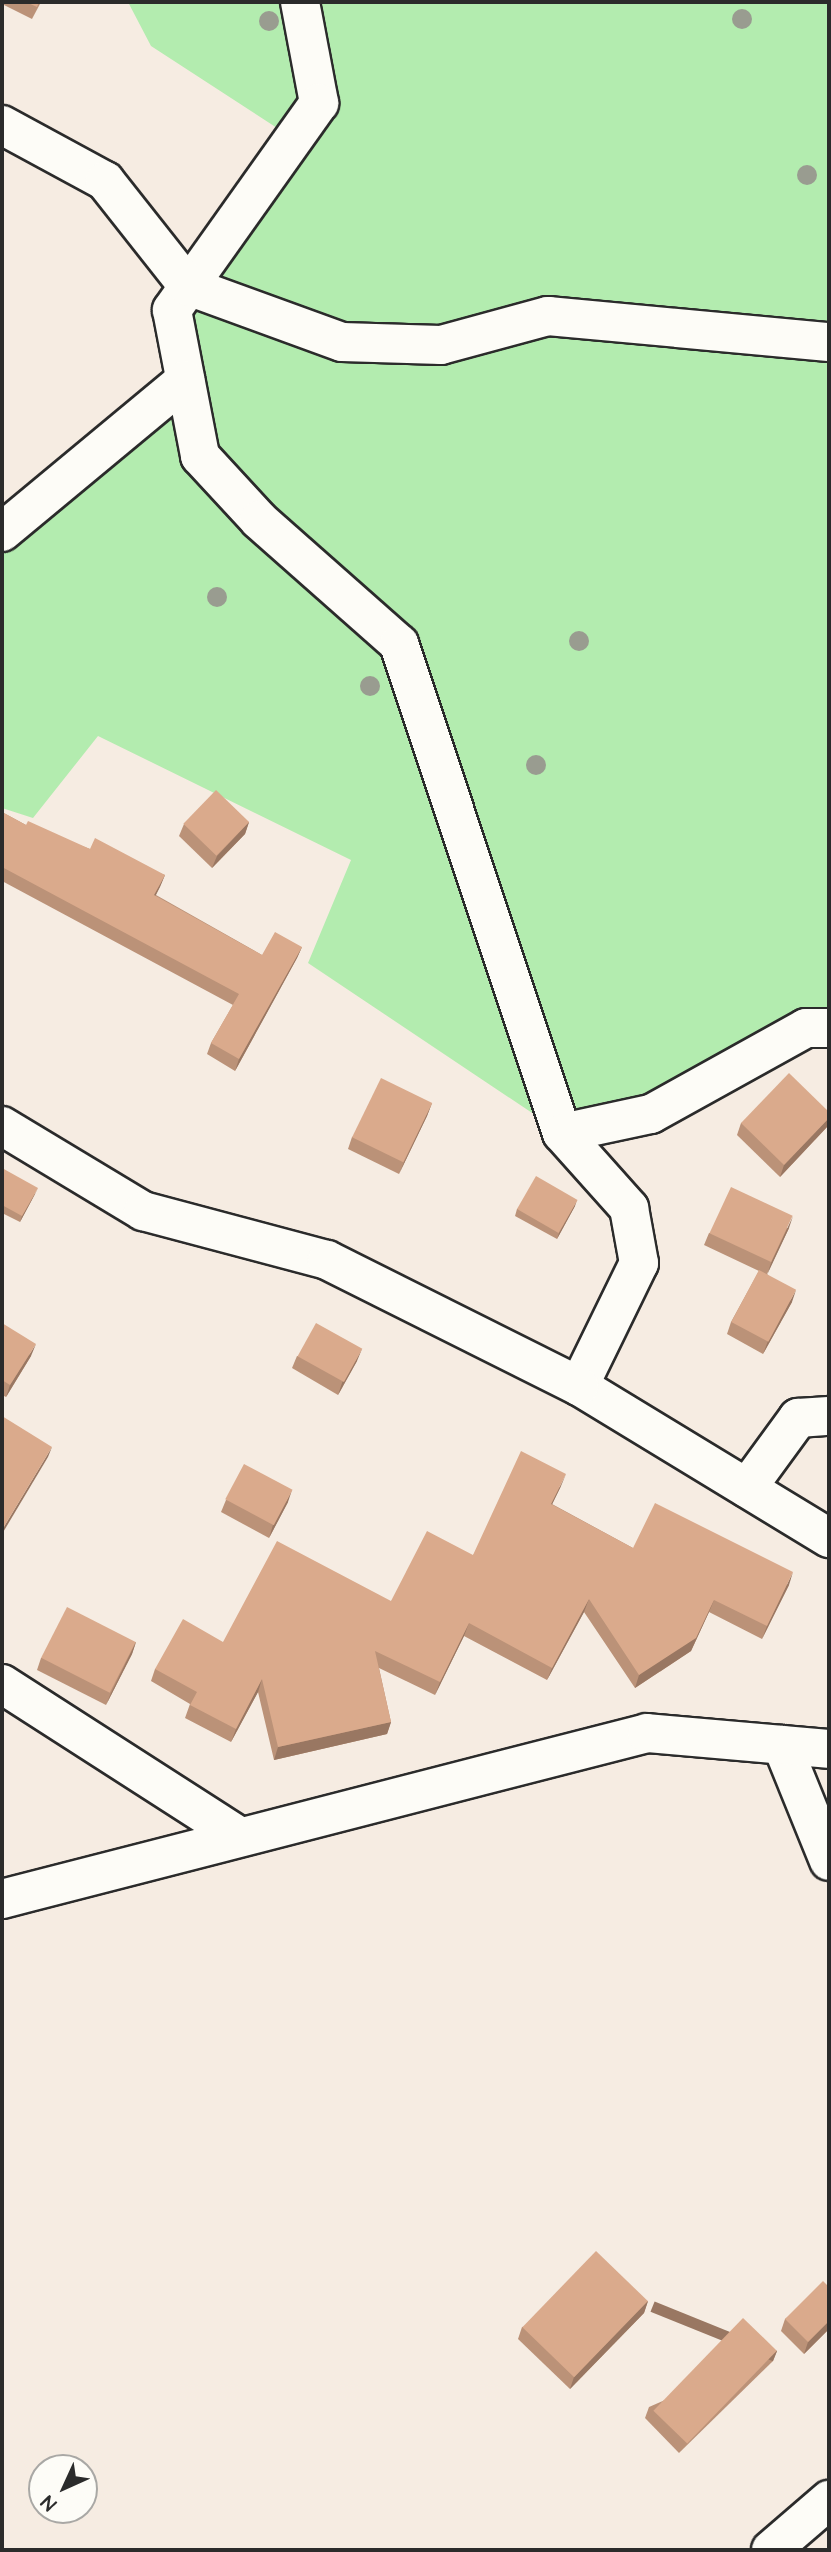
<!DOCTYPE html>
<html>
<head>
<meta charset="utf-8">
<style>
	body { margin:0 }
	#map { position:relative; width:831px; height:2552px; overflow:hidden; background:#f6ece2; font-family:"Architects Daughter",sans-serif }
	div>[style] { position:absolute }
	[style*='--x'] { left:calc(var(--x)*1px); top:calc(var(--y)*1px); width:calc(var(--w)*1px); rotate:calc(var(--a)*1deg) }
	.green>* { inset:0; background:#b3ecaf }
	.roads { filter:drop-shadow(2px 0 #2b2b2b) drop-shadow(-2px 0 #2b2b2b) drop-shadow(0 2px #2b2b2b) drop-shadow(0 -2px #2b2b2b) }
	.minor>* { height:38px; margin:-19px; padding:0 19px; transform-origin:19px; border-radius:19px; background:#fdfcf7 }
	.major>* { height:38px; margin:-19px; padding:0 19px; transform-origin:19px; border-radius:19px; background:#fdfcf7 }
	.trees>* { width:20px; height:20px; margin:-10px; border-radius:50%; background:#999c90 }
	.wall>* { inset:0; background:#bb9278 }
	.shaded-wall>* { inset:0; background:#997762; transform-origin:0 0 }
	.building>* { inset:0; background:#daaa8c; transform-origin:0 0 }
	span { translate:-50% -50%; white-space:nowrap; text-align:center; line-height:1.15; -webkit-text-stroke:7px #fdfcf7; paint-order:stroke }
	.frame { position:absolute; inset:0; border:4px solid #2b2b2b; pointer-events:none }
	.north { position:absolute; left:28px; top:2454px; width:70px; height:70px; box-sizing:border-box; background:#fdfcf7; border:2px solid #a9a8a5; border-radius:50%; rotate:225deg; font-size:19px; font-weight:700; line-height:28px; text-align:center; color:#2b2b2b }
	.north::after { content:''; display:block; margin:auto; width:24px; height:32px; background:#2b2b2b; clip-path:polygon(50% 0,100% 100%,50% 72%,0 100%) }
</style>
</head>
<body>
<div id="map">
	<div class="green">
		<i style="clip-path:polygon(128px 2px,829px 2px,829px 1028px,562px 1133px,308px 963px,351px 860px,98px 736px,33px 818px,2px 808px,2px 532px,185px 380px,172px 310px,294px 139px,151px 46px)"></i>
	</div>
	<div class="roads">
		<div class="minor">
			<i style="--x:300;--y:2;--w:103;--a:79.3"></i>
			<i style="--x:319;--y:103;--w:254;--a:125.4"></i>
			<i style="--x:172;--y:310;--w:149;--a:79.1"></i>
			<i style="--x:200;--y:456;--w:87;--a:47.3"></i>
			<i style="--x:259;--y:520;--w:187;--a:41.5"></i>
			<i style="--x:399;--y:644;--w:515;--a:71.57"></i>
			<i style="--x:562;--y:1133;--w:101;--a:48.2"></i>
			<i style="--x:629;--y:1208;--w:56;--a:79.7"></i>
			<i style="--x:639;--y:1263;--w:137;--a:116"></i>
			<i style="--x:579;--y:1386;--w:293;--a:31.3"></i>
			<i style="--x:2;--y:125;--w:117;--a:28.5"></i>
			<i style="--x:105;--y:181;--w:134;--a:51.7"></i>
			<i style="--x:188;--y:286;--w:164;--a:20"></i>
			<i style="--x:342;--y:342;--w:99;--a:1.7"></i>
			<i style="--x:441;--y:345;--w:111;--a:-15.2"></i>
			<i style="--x:548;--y:316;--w:282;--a:5.3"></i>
			<i style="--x:2;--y:532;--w:238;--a:-39.7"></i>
			<i style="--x:2;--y:1126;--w:165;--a:31.1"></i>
			<i style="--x:143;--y:1211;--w:190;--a:14.9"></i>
			<i style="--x:327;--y:1260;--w:282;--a:26.6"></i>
			<i style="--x:562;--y:1133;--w:91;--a:-12.1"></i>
			<i style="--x:651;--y:1114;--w:177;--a:-29"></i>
			<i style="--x:806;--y:1028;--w:23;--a:0"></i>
			<i style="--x:747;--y:1488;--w:87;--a:-53.9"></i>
			<i style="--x:798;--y:1418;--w:31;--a:-4"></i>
			<i style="--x:2;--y:1684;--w:283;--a:32.7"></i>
			<i style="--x:782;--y:1745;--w:125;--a:67.9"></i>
			<i style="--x:2;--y:1899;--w:666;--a:-14.43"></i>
			<i style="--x:647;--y:1733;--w:183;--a:5"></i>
		</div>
		<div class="major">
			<i style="--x:771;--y:2550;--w:77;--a:-40.8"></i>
		</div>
	</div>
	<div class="trees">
		<i style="left:742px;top:19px"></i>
		<i style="left:269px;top:21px"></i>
		<i style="left:807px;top:175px"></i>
		<i style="left:217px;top:597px"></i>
		<i style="left:579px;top:641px"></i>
		<i style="left:370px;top:686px"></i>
		<i style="left:536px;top:765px"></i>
	</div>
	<div class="wall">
		<i style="clip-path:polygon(2px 2px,41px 2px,32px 19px,2px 4px)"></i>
		<i style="clip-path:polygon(2px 812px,26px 825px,90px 849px,165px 875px,156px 895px,262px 955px,302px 947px,297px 958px,235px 1071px,207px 1054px,211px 1043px,233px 1005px,2px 881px)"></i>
		<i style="clip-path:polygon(249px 822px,245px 834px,212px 868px,179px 836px,184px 824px)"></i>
		<i style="clip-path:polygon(432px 1103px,427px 1116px,399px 1174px,348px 1149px,352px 1137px)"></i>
		<i style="clip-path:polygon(829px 1112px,829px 1122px,827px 1127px,780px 1177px,737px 1135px,741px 1123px)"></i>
		<i style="clip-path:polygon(2px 1168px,35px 1194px,20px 1222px,2px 1213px)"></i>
		<i style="clip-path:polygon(575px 1206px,557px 1239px,515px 1216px,517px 1209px)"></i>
		<i style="clip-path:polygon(789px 1228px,767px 1274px,792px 1302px,763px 1354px,727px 1334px,731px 1322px,759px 1271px,704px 1245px,709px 1233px)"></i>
		<i style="clip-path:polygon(2px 1323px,31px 1356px,6px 1397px,2px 1395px)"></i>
		<i style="clip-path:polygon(297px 1356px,357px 1361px,338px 1395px,292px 1368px)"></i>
		<i style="clip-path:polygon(561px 1486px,552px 1504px,633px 1548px,789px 1585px,762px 1639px,709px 1612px,691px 1651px,635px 1688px,584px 1612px,547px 1680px,464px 1636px,435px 1695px,379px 1668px,391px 1722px,387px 1734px,274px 1760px,258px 1692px,231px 1742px,185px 1718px,190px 1704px,151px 1681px,155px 1669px,223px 1642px,391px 1601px,473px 1555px)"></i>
		<i style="clip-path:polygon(226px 1500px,288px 1502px,269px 1538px,221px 1512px)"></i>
		<i style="clip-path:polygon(136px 1642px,132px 1654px,106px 1705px,37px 1670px,41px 1658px)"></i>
		<i style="clip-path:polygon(829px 2287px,829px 2329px,804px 2354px,781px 2331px,785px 2319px)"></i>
		<i style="clip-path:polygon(648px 2301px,644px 2313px,570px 2389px,518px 2339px,522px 2327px)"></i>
		<i style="clip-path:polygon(777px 2351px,773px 2361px,679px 2453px,645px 2418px,649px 2407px)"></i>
	</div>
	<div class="shaded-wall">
		<i style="clip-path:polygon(249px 822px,245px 834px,212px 868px,217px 856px)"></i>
		<i style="clip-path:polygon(165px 875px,160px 887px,150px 906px,154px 895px)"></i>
		<i style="clip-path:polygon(302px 947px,297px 958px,235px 1071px,239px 1059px)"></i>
		<i style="clip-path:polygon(432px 1103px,427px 1116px,399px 1174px,404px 1162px)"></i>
		<i style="clip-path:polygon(829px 1118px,827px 1127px,780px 1177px,784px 1165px)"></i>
		<i style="clip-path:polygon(38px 1188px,35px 1194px,20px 1222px,22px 1216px)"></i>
		<i style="clip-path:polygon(577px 1200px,575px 1206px,557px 1239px,559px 1233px)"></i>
		<i style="clip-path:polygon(793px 1216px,789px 1228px,767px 1275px,771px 1263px)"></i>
		<i style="clip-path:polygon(796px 1290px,792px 1302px,763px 1354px,768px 1341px)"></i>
		<i style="clip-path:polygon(36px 1344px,31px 1356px,6px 1397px,10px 1385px)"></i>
		<i style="clip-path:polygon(362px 1349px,357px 1361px,338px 1395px,342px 1383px)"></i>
		<i style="clip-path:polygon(52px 1447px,48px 1457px,2px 1534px,2px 1530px)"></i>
		<i style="clip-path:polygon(566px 1474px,561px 1486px,546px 1517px,551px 1504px)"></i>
		<i style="clip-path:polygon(292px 1490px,288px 1502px,269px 1538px,273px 1525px)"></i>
		<i style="clip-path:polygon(793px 1572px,789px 1585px,762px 1639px,767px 1626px)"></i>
		<i style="clip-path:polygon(589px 1599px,584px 1612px,547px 1680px,552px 1668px)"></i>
		<i style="clip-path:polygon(714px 1600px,709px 1612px,691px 1651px,635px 1688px,639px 1675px)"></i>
		<i style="clip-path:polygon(469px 1623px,464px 1636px,435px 1695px,440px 1682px)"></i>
		<i style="clip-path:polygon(136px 1642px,132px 1654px,106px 1705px,111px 1693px)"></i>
		<i style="clip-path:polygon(262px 1679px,258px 1692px,231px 1742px,236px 1729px)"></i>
		<i style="clip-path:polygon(391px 1722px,387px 1734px,274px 1760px,278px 1747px)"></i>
		<i style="clip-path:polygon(648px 2301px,644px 2313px,570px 2389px,574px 2377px)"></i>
		<i style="clip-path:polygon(829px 2321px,829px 2329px,804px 2354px,808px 2342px)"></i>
		<i style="left:777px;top:2351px;width:11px;height:132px;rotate:112deg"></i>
	</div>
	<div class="building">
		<i style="clip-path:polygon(26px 2px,39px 2px,37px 7px)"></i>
		<i style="left:216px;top:790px;width:46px;height:47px;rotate:44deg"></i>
		<i style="clip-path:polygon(2px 812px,26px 825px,28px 821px,90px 849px,95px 838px,165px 875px,154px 895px,262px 955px,275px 932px,302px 947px,239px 1059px,211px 1043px,239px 994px,2px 867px)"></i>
		<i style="clip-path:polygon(789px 1073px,829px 1112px,829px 1118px,784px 1165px,741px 1123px)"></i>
		<i style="left:381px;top:1078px;width:57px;height:66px;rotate:26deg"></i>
		<i style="clip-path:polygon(2px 1168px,38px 1188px,22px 1216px,2px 1205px)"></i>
		<i style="left:536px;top:1176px;width:48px;height:38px;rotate:30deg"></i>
		<i style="left:731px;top:1187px;width:68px;height:51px;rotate:25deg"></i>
		<i style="left:759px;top:1270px;width:42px;height:59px;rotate:28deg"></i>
		<i style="clip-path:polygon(2px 1323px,36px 1344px,10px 1385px,2px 1380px)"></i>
		<i style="left:316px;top:1323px;width:53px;height:38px;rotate:29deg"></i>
		<i style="clip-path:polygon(2px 1416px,52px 1447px,2px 1530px)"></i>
		<i style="clip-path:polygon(521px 1451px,566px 1474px,551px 1504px,633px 1548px,655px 1503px,793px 1572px,767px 1626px,714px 1600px,696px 1638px,639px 1675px,589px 1599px,552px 1668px,469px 1623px,440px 1682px,375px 1651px,391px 1722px,278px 1747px,262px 1679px,236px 1729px,190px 1705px,197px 1692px,155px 1669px,183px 1619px,223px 1642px,277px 1541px,391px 1601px,427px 1531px,473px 1555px)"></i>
		<i style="left:244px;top:1464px;width:55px;height:40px;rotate:28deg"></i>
		<i style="left:67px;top:1607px;width:77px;height:57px;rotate:27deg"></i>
		<i style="left:596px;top:2251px;width:72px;height:106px;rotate:44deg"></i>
		<i style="clip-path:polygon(823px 2281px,829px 2287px,829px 2321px,808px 2342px,785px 2319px)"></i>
		<i style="left:743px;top:2318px;width:47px;height:129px;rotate:44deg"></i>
	</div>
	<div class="frame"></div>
	<div class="north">N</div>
</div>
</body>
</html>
